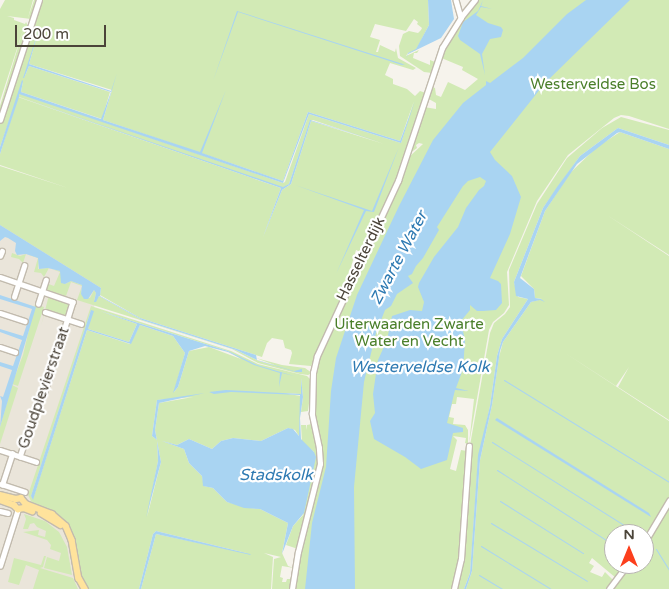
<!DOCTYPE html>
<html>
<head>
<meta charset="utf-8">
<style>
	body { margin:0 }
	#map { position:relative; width:669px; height:589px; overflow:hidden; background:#f6f3ec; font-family:"Varela Round",sans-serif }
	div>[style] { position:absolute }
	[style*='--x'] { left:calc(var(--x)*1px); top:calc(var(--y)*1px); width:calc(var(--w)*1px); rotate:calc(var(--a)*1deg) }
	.residential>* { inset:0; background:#eae5da }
	.green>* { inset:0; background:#d2eab5 }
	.water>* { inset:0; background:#a9d4f2 }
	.stream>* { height:1px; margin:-0.5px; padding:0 0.5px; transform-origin:0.5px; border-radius:0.5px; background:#a9d4f2 }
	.roads { filter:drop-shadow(1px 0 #c2bbae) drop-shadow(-1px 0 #c2bbae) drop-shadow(0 1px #c2bbae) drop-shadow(0 -1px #c2bbae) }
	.minor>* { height:4.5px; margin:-2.25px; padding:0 2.25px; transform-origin:2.25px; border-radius:2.25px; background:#fff }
	.major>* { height:5.5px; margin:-2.75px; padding:0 2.75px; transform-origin:2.75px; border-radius:2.75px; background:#ffe39c }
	span { translate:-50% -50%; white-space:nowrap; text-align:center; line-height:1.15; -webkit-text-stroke:4.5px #fff; paint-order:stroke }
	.park-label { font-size:15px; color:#4a7f2a }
	.street-label { font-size:15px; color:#4b4439 }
	.water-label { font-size:16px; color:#2e7ab2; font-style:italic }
	.north { position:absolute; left:604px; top:524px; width:50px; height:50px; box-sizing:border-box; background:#fff; border:1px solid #b7b4b0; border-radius:50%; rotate:0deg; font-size:14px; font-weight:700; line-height:20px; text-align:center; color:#4b4439 }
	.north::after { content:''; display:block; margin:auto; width:18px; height:22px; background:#fc3f1d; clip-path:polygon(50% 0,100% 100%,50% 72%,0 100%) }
	.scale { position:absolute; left:15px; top:25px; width:91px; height:22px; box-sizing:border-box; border:2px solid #4b4439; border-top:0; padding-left:6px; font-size:15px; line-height:18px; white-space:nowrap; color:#4b4439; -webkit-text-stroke:4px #fff; paint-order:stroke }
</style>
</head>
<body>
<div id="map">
	<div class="residential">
		<i style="clip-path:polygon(0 222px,104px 276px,34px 494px,70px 519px,98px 589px,0 589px)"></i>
	</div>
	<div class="green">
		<i style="clip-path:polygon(5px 0,33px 0,28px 18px,34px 0,37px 0,31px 19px,7px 16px,14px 18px,14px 20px,25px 24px,26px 22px,28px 26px,0 115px,0 106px,25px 24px,0 101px,0 9px)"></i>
		<i style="clip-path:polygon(40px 0,428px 0,429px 25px,416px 50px,408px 53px,406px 56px,419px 50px,417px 53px,414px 53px,413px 58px,430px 65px,430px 60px,435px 62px,432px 73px,424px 72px,400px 56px,399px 46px,403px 34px,409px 31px,418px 33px,421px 30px,422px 28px,417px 24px,418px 22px,414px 19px,406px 31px,375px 24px,370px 37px,380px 40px,376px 52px,378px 52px,380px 45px,395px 52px,396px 48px,398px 58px,416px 68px,413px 70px,390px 63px,385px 75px,393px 79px,393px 84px,407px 89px,415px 96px,420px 91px,426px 93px,397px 181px,366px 247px,363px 247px,361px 252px,356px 250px,351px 267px,355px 269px,311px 366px,289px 364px,292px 353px,291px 350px,285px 348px,283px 340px,272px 338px,267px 343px,262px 357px,140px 318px,100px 295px,101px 288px,0 225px,0 166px,68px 188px,0 165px,0 154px,18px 97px,281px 188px,263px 237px,282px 190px,291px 184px,311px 121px,384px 144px,313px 120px,310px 121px,289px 184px,283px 188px,19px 97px,19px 93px,283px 183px,285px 182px,309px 114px,401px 143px,414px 101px,400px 141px,308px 112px,283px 181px,103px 120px,112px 90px,29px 64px,39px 29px,24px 78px,29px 66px,110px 92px,102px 119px,21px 92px,23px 81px,0 147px,0 124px)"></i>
		<i style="clip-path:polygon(476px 0,669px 0,669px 129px,629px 116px,621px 115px,614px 118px,568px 155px,537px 201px,507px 272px,509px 305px,504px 313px,493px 322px,489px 330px,469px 444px,474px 399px,457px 397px,456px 404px,452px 404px,449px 417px,454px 418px,453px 424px,465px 425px,468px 430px,468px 444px,465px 443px,466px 438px,453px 436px,457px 440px,450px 469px,456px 471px,461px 450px,467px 451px,460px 559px,454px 589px,293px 589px,303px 535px,322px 463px,313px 404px,316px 361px,407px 159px,423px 144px,419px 143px,416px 145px,417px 148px,410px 153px,424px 107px,436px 109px,436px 103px,427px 98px,430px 86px,435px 88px,436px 95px,441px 97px,448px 82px,465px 90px,478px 79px,462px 70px,463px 67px,439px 57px,450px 35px)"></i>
		<i style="clip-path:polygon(621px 117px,669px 130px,669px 145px,618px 128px,580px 156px,543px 208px,514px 282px,518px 297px,528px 299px,502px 339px,497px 356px,490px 406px,478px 461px,470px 573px,464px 589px,455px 589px,460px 570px,469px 451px,490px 333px,494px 323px,505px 314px,510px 307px,509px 270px,537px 204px,567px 158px,602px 128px)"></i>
		<i style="clip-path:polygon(620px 132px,669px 149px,669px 255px,607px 215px,669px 256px,669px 420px,618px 387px,629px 367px,616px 386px,562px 351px,669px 421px,669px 500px,644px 542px,644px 534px,614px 534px,614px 564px,627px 564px,616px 578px,592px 558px,589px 563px,594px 566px,590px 572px,602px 577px,605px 572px,613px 580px,608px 589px,466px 589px,472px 571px,480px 460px,492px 405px,499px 357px,503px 342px,531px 302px,542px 299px,535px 298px,534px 289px,521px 276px,545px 211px,570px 173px,597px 147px)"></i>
		<i style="clip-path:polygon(12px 253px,20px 256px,26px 254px,38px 257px,39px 259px,38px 269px,48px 268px,60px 271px,65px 284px,71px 281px,82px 285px,81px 294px,90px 298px,94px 290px,96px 293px,94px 301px,99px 296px,142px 320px,236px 350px,259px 361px,277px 366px,256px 358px,282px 365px,305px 368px,312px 373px,308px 375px,300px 374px,258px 363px,232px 349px,77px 300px,82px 286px,71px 282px,66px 296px,44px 289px,46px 283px,54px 286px,60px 272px,49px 268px,44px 277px,41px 273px,34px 272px,38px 258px,26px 254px,23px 263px,19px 259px,11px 257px)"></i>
		<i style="clip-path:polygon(49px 295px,70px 303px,71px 306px,68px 317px,45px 312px,41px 326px)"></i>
		<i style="clip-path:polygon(35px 304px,44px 307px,18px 386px,12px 384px,23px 355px)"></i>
		<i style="clip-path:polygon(evenodd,91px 306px,231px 351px,258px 364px,307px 376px,312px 381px,308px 411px,301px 412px,303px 397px,301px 378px,301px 394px,282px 393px,301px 396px,299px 436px,295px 430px,288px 428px,261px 441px,233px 438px,221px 441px,212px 449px,189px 439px,177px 445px,162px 441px,184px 449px,189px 463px,202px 476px,204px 486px,213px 488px,227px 502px,250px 508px,260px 509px,288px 523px,282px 553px,288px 566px,294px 568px,282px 566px,280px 577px,283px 578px,282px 582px,286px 582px,287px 579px,290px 579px,293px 574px,291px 589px,272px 589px,274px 559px,281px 557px,264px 553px,273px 557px,271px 589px,141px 589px,156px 534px,250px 554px,156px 531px,153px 534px,139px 589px,87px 589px,80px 578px,71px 534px,46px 508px,32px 503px,28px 495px,91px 306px,91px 310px,88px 329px,129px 342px,137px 324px,100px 311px,228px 351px,241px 359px,209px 347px,189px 351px,178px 387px,174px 392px,185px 353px,173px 336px,140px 325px,130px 344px,87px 330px,33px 499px,31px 496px,91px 310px,91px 306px,193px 397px,159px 403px,155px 430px,161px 462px,147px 517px,158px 461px,157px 440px,152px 436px,157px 400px,193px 397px)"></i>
		<i style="clip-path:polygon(12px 385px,18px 388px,0 444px,0 427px)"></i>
		<i style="clip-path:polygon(312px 424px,320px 461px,298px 549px,286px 545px,293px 526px,303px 515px,314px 452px,302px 442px,301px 425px,306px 425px,307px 430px,307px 425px)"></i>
		<i style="clip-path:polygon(669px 503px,669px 589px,610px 589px,629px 564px,644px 564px,644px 544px)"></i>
		<i style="clip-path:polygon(24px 514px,45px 521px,59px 532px,67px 547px,72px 575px,44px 568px,47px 557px,59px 561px,61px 553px,50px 549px,51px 545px,47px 540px,23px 532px,39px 530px,38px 535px,45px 537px,46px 531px,37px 527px,34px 523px,30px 524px,28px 529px,23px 529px,26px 519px)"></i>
		<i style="clip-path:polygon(44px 556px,46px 556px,43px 567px,40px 568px,73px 578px,78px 589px,33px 589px,39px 570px,26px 565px,19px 585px,8px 582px,14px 558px,41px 565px)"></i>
	</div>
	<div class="water">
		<i style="clip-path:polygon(428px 0,451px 0,454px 19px,441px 38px,408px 54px,406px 59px,408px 53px,416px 49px,429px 25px)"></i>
		<i style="clip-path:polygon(483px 0,481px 6px,492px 9px,481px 7px,476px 15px,488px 23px,501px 27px,503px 30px,501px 37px,490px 39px,482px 54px,485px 75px,480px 54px,460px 40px,458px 36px,463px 22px,478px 11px)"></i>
		<i style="clip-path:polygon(586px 0,630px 0,545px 83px,490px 152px,495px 160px,512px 176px,521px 197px,510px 234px,490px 278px,498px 281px,501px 284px,502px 303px,496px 310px,483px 311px,477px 311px,470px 305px,470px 310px,461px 321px,465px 341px,463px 369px,456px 388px,469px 391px,455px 390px,447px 423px,463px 428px,463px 432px,453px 433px,447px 460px,421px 469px,405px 457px,374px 439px,370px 421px,375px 413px,373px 394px,378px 360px,387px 340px,392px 316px,410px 310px,422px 311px,424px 302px,418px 287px,419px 283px,434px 257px,458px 227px,466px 208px,479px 190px,484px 186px,486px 181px,480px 177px,468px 181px,463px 186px,437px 227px,439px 230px,423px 258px,416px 266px,412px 274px,408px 276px,413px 283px,397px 294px,391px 306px,385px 310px,376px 333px,364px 382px,354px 487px,355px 589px,305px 589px,312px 523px,326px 467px,331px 391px,336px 358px,357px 295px,399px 206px,433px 140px,463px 103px,486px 85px,486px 81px,490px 83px,523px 58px,567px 14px)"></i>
		<i style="clip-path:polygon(237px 11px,403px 64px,405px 64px,402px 65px,238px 12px,213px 81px)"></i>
		<i style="clip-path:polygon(39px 29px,29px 64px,111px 91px,117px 73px,103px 120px,200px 152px,226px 90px,202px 153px,283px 181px,308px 112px,400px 141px,415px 101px,401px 143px,309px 114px,283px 183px,19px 94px,19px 97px,283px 187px,289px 184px,310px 120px,384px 143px,311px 121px,291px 184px,282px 190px,263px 237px,281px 188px,19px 97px,0 154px,0 147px,22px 80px,23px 81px,21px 92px,101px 119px,111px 92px,29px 66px,24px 78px,23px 78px)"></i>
		<i style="clip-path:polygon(618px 128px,669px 145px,669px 149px,620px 132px,617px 133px,577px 164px,545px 211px,520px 278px,534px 289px,535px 298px,541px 299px,545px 302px,540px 300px,531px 302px,503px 342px,500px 351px,492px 405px,480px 460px,472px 571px,466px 589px,464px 589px,470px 573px,478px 455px,490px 406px,497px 356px,502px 339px,528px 299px,516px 296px,514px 282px,543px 208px,557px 187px,580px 156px)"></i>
		<i style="clip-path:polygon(399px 147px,374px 212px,366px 211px,336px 274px,364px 210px,295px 185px,372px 211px)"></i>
		<i style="clip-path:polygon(0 225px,101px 288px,100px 296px,140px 318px,256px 355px,257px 360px,294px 371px,302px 369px,302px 372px,296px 372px,259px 361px,236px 350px,142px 320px,99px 296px,96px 302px,94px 302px,96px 293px,94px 290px,88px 299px,84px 299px,81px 294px,82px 285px,71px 281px,65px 284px,61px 283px,60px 271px,48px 268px,39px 269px,38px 258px,26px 254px,17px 255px,15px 251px,16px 243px,8px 238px,5px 237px,0 241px)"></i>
		<i style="clip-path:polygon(0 295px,36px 307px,0 427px,2px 401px,0 396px,3px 397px,12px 370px,0 366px,0 362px,13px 366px,22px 340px,0 332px,0 329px,23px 336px,32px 309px,0 299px)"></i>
		<i style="clip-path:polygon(91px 310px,94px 311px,88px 329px,129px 342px,137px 324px,100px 311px,228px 351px,257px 365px,294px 376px,282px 373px,279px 387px,280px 373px,254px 365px,228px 352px,205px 346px,189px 351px,178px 387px,173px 393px,185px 353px,173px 336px,140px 325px,131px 344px,87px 330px,33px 500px,31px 496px)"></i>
		<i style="clip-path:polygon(301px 378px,303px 397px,300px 418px,301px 439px,314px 452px,316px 457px,304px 513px,293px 526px,282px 554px,288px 523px,260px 509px,244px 508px,227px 502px,213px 488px,203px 486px,202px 476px,189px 463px,184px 449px,162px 441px,177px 445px,189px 439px,212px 449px,221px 441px,233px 438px,261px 441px,288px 428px,293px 429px,299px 436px,300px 395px,231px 392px,214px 394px,209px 392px,226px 390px,301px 394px)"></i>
		<i style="clip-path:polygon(205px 393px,159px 403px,155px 430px,161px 462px,146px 518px,158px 461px,157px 440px,152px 436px,157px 400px)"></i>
		<i style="clip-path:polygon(497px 418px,649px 513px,651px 517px,495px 420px)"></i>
		<i style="clip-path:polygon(156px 531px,250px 554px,251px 555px,156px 534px,141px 589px,139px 589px,153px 534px)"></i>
	</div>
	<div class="stream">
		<i style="--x:504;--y:380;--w:194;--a:31.7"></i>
		<i style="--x:492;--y:442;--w:173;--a:32.2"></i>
		<i style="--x:497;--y:470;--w:139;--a:32.7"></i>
		<i style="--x:500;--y:501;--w:98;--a:32.1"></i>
		<i style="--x:491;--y:523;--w:112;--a:31.1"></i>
		<i style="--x:481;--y:546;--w:82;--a:31.6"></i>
		<i style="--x:656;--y:549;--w:25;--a:58"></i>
		<i style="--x:479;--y:575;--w:27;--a:31"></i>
	</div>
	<div class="roads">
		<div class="minor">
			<i style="--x:456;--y:0;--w:18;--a:74"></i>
			<i style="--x:0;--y:120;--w:126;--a:-72"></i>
			<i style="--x:0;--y:256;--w:5;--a:-68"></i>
			<i style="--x:0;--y:277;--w:77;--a:18.9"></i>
			<i style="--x:73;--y:302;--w:97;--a:107.3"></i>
			<i style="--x:44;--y:395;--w:3;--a:-162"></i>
			<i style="--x:41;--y:394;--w:66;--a:108.4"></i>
			<i style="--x:14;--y:297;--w:33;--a:-72"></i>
			<i style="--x:38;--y:304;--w:25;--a:-72"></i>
			<i style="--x:45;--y:312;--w:38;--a:18"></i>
			<i style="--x:0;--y:313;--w:26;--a:18"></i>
			<i style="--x:0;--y:347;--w:16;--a:18"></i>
			<i style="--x:0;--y:450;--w:38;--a:18"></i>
			<i style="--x:1;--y:484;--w:25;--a:18"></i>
			<i style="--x:2;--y:485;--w:33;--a:-72"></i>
			<i style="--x:0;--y:511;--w:8;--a:14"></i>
			<i style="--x:644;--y:543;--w:49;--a:-59.2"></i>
			<i style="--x:0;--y:566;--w:60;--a:-72.5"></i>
			<i style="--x:292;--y:589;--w:37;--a:-81"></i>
			<i style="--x:298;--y:552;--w:91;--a:-76"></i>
			<i style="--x:320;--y:464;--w:16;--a:-94"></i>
			<i style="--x:319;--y:448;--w:35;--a:-102"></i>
			<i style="--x:312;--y:414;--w:41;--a:-88.6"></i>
			<i style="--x:313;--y:373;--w:17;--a:-77"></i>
			<i style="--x:317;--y:356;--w:193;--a:-65.2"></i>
			<i style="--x:398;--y:181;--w:140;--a:-71.7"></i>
			<i style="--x:442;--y:48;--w:36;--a:-58"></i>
			<i style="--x:461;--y:17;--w:22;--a:-51"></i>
			<i style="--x:454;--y:589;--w:31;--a:-77"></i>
			<i style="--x:461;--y:559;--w:113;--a:-86"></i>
			<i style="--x:609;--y:589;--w:31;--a:-53"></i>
		</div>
		<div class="major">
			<i style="--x:0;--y:495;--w:16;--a:14"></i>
			<i style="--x:16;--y:499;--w:5;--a:-11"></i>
			<i style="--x:21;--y:498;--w:8;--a:50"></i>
			<i style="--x:0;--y:500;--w:15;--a:20"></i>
			<i style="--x:14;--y:505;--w:6;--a:45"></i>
			<i style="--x:18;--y:509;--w:6;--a:-9"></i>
			<i style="--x:24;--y:508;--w:9;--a:21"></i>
			<i style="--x:26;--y:504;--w:28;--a:21"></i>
			<i style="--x:52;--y:514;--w:18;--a:41"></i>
			<i style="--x:66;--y:526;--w:15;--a:67"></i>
			<i style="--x:72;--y:540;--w:39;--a:80"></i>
			<i style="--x:79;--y:578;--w:13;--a:61"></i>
			<i style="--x:41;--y:513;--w:23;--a:31"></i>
		</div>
	</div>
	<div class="park-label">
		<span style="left:593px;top:85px">Westerveldse Bos</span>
		<span style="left:409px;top:333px">Uiterwaarden Zwarte<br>Water en Vecht</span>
	</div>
	<div class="street-label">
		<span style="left:361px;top:259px;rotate:-64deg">Hasselterdijk</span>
		<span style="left:44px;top:388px;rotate:-71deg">Goudplevierstraat</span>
	</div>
	<div class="water-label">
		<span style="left:399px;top:258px;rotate:-62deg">Zwarte Water</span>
		<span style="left:420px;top:367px">Westerveldse Kolk</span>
		<span style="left:276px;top:475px">Stadskolk</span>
	</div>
	<div class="north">N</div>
	<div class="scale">200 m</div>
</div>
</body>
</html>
